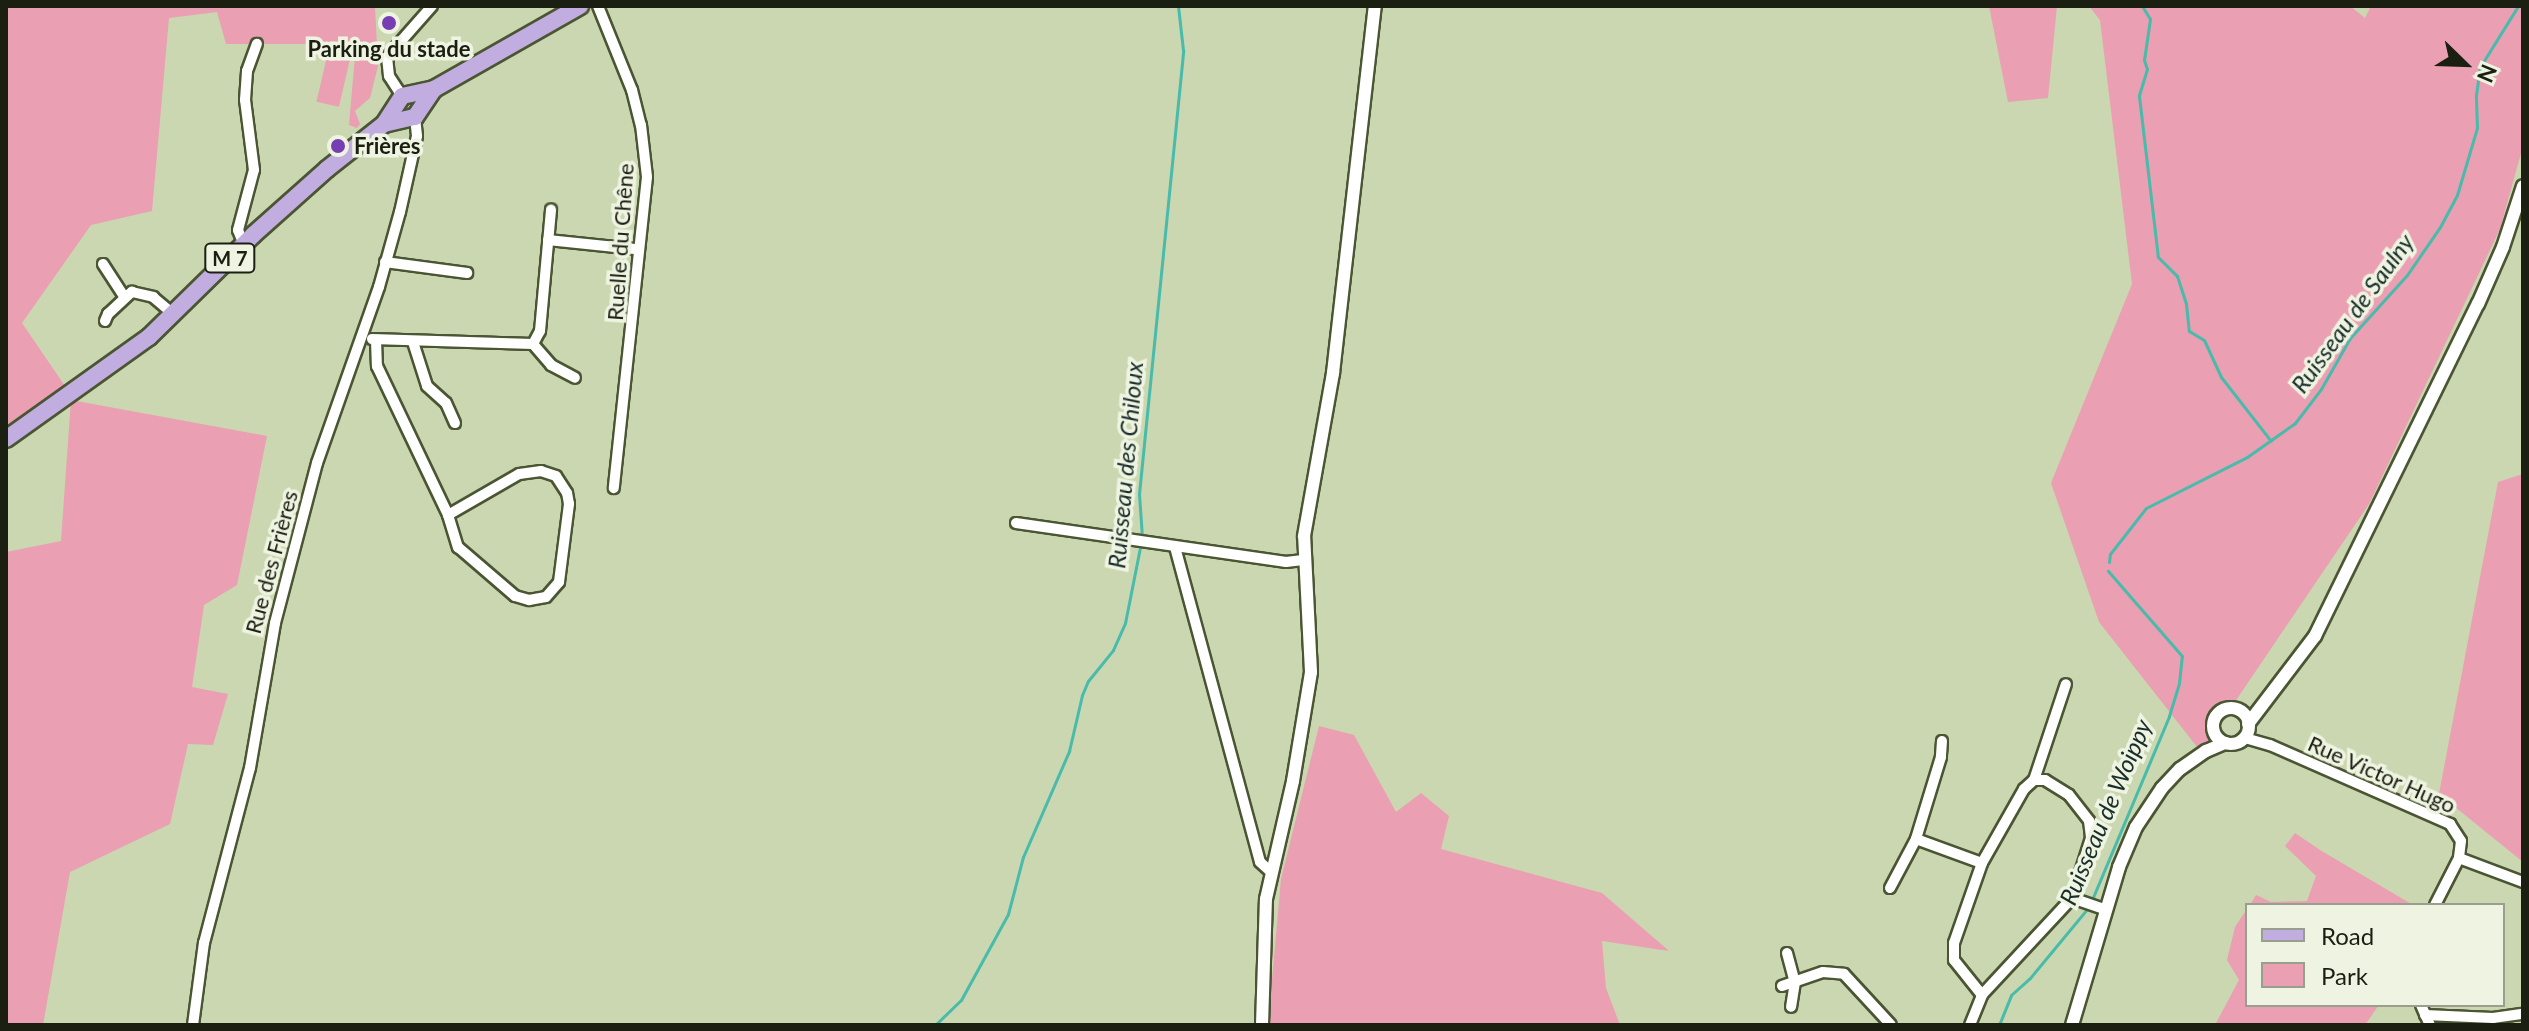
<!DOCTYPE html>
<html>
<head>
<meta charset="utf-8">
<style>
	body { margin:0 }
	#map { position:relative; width:2529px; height:1031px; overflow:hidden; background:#cad7b0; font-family:Lato,sans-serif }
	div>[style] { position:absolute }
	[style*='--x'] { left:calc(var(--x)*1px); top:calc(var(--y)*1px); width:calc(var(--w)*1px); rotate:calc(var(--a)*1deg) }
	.green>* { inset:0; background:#ea9fb2; transform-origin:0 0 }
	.stream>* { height:3px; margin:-1.5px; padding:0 1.5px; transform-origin:1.5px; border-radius:1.5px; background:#48bbab }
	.roads { filter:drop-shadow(2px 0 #4a5533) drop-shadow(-2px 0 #4a5533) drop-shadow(0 2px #4a5533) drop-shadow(0 -2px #4a5533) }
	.minor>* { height:10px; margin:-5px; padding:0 5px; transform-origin:5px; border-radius:5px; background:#fff }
	.tertiary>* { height:12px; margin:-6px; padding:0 6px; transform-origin:6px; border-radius:6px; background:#fff }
	.tertiary>.ring { margin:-6px; padding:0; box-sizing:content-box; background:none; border:12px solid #fff; border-radius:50% }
	.primary>* { height:16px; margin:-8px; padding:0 8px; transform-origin:8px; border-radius:8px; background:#c2ade0 }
	.dots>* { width:22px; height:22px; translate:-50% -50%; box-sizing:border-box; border:4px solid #eef4e1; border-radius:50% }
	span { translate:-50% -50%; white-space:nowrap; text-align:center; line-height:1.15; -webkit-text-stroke:7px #eef4e1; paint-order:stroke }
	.shield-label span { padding:2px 6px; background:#eef4e1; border:2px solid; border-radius:6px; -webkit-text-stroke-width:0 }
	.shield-label { font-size:20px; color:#1a1f11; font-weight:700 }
	.poi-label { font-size:22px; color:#1a1f11; font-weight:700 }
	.left { translate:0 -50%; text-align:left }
	.street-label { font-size:22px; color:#1a1f11 }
	.water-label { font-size:24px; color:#192d2a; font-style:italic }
	.frame { position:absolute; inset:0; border:8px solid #1a1f11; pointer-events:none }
	.legend { position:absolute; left:2245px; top:903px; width:260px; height:104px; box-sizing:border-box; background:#eef4e1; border:2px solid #999f8e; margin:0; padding:10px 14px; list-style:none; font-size:24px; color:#1a1f11 }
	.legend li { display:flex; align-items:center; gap:16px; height:40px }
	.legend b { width:40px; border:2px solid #999f8e }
	.north { position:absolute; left:2425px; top:24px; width:80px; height:80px; -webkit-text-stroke:6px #eef4e1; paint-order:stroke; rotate:113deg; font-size:22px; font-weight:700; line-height:32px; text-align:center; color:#1a1f11 }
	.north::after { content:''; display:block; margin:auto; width:28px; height:36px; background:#1a1f11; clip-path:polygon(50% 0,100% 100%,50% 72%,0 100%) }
</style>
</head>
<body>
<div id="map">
	<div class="green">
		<i style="clip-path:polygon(6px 6px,375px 6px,378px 66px,370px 98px,355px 111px,360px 124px,357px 128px,349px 125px,356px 44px,226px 44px,217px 12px,169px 18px,152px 211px,91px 225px,22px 323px,65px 386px,6px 428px)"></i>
		<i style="clip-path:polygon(1989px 6px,2057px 6px,2048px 98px,2008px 102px)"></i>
		<i style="clip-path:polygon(2089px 6px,2350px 6px,2365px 18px,2371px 6px,2523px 6px,2523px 146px,2500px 229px,2369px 504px,2201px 752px,2099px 622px,2051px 483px,2132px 284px,2100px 20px)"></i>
		<i style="left:328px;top:52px;width:23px;height:51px;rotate:13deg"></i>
		<i style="clip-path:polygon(71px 400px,267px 436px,237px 585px,204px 605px,192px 687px,228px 694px,213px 745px,188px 744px,170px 824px,70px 872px,43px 1025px,6px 1025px,6px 552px,61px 541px)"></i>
		<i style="clip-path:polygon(2523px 474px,2523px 862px,2439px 794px,2498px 482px)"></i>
		<i style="clip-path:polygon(1319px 726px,1354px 735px,1396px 812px,1421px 793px,1449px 816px,1441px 849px,1602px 893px,1669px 951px,1602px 941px,1606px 988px,1620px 1025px,1268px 1025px,1281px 879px)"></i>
		<i style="clip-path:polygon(2295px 833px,2320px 850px,2413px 905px,2250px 905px,2256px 895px,2271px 902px,2307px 901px,2316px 876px,2285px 846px)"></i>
		<i style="clip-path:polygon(2247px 909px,2247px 1005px,2379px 1005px,2365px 1025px,2215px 1025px,2239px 980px,2227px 960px,2235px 927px)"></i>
	</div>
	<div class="stream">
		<i style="--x:2142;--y:6;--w:15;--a:58"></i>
		<i style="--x:2150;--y:19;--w:41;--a:98.3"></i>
		<i style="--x:2144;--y:60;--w:9;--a:72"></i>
		<i style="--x:2147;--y:69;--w:28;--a:107"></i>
		<i style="--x:2139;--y:96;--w:162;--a:83.3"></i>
		<i style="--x:2158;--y:257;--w:27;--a:45"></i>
		<i style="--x:2177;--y:276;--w:29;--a:72"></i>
		<i style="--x:2186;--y:304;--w:27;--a:84"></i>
		<i style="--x:2189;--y:331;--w:17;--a:31"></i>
		<i style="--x:2204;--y:340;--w:41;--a:65.3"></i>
		<i style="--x:2221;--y:377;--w:81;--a:52"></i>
		<i style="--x:2109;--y:562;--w:8;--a:-83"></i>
		<i style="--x:2110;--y:554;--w:58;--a:-52"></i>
		<i style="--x:2146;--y:508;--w:113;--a:-26.8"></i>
		<i style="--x:2247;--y:457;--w:59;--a:-35.3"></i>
		<i style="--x:2295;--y:423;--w:43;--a:-52.6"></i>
		<i style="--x:2321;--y:389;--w:59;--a:-60.4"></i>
		<i style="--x:2350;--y:338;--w:85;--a:-47.9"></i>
		<i style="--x:2407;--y:275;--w:58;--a:-55.5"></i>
		<i style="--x:2440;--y:227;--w:36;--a:-62"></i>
		<i style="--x:2457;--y:195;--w:70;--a:-73.4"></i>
		<i style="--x:2477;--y:128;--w:33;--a:-92"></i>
		<i style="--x:2476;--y:95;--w:28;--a:-82"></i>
		<i style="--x:2480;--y:67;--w:72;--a:-58.1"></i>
		<i style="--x:2091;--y:902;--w:202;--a:-67.2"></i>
		<i style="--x:2169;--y:716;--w:34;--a:-73"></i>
		<i style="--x:2179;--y:683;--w:27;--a:-84"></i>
		<i style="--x:2182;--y:656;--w:113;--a:-131"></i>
		<i style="--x:935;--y:1025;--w:36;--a:-44"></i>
		<i style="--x:961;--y:1000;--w:98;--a:-61.3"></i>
		<i style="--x:1008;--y:914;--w:59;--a:-75.3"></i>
		<i style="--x:1023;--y:857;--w:116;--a:-66.5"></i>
		<i style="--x:1069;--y:751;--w:57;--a:-76.9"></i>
		<i style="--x:1082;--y:695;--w:15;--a:-67"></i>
		<i style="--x:1088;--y:681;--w:40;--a:-51"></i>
		<i style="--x:1113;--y:650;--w:30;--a:-66"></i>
		<i style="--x:1125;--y:623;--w:88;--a:-78.8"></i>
		<i style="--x:1142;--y:537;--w:43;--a:-94"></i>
		<i style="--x:1139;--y:494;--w:446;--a:-84.3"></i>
		<i style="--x:1183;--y:50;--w:44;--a:-96.5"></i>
		<i style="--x:1999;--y:1025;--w:32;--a:-68"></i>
		<i style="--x:2011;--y:995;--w:25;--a:-42"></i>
		<i style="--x:2030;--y:978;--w:91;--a:-50.4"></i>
	</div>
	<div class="roads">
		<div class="minor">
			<i style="--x:598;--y:6;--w:91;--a:68"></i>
			<i style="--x:632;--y:90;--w:36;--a:76"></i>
			<i style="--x:641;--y:125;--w:52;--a:83.4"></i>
			<i style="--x:647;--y:177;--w:313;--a:96.1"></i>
			<i style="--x:402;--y:96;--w:24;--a:-123"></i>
			<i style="--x:389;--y:76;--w:19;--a:-96"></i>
			<i style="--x:387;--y:57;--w:68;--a:-48.6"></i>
			<i style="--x:548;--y:240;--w:87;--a:5.9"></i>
			<i style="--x:244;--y:245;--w:16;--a:-112"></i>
			<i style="--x:238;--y:230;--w:62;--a:-75.1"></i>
			<i style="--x:254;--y:170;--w:71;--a:-97.3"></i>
			<i style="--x:245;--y:100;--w:29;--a:-86"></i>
			<i style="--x:247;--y:71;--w:29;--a:-70"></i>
			<i style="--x:385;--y:262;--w:83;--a:7.6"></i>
			<i style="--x:103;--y:264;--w:38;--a:57"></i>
			<i style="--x:105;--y:321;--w:8;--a:-67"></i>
			<i style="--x:108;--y:314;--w:33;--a:-43"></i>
			<i style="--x:132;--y:292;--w:22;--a:13"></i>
			<i style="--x:153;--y:297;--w:26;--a:40"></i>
			<i style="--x:372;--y:339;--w:161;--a:1.8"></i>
			<i style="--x:533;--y:344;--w:15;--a:-62"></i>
			<i style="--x:540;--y:331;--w:122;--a:-84.8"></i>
			<i style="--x:376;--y:340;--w:26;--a:88"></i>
			<i style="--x:377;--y:366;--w:165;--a:64.5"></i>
			<i style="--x:448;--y:515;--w:34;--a:73"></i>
			<i style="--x:458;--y:547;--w:75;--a:40.7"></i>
			<i style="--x:515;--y:596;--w:15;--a:16"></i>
			<i style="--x:529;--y:600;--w:17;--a:-10"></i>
			<i style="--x:546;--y:597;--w:20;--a:-49"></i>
			<i style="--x:559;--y:582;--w:79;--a:-82.7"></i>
			<i style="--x:569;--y:504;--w:11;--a:-100"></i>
			<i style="--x:567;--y:493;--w:20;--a:-123"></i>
			<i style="--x:556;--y:476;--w:16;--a:-162"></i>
			<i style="--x:541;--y:471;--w:22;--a:172"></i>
			<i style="--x:519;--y:474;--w:82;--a:150"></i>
			<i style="--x:413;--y:342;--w:46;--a:72.3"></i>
			<i style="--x:427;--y:386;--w:25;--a:42"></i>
			<i style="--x:446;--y:403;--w:22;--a:66"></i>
			<i style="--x:533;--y:344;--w:28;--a:49"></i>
			<i style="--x:551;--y:365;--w:27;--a:28"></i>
			<i style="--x:1016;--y:523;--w:273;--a:8.2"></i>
			<i style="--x:1286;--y:562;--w:17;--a:-7"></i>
			<i style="--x:1175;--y:547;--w:326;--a:74.9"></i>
			<i style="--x:1260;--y:862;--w:13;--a:42"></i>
			<i style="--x:2245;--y:738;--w:26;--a:16"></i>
			<i style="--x:2270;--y:745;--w:197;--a:23.7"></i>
			<i style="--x:2450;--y:824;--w:20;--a:57"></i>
			<i style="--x:2461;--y:841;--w:17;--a:97"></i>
			<i style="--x:2459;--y:858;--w:68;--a:20.6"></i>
			<i style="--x:1942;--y:741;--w:16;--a:94"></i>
			<i style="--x:1941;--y:757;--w:86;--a:107"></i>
			<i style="--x:1916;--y:839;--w:70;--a:20"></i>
			<i style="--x:2034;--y:780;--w:11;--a:0"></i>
			<i style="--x:2045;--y:780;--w:28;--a:32"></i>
			<i style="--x:2069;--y:795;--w:33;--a:52"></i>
			<i style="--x:2089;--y:821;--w:17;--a:83"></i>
			<i style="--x:2091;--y:838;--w:63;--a:107.6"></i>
			<i style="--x:2072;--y:898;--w:132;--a:132.9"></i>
			<i style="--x:1982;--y:995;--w:45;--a:-128.7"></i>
			<i style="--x:1954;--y:960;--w:17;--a:-90"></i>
			<i style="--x:1954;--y:943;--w:85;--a:-70.7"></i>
			<i style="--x:1982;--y:863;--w:85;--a:-60.4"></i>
			<i style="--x:2024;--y:789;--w:13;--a:-42"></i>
			<i style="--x:2034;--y:780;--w:101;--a:-71.6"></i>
			<i style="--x:1890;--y:888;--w:55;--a:-62"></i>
			<i style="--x:2072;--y:898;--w:36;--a:19"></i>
			<i style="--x:2435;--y:905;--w:53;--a:-62.9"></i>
			<i style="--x:1787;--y:953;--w:30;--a:75"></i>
			<i style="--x:1795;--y:982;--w:25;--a:99"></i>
			<i style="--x:1782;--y:986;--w:43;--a:-18.9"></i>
			<i style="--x:1823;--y:972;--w:21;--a:5"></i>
			<i style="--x:1844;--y:974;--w:69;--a:47.3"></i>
			<i style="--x:2421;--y:1005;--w:22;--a:66"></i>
			<i style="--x:2425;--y:1015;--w:68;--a:2.5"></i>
			<i style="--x:2493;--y:1018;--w:30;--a:-8"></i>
			<i style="--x:193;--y:1025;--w:83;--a:-82.4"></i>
			<i style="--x:204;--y:943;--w:181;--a:-75.3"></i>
			<i style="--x:250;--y:768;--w:147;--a:-80.2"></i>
			<i style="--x:275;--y:623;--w:165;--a:-75.3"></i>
			<i style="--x:317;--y:463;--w:187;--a:-70.6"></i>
			<i style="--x:379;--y:287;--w:78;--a:-74.4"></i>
			<i style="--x:400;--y:212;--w:78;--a:-77.4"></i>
			<i style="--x:417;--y:136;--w:19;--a:-96"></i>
			<i style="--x:1970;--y:1025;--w:32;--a:-68"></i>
		</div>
		<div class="tertiary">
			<i class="ring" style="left:2213px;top:708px;width:24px;height:24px"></i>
			<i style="--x:2248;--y:724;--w:111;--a:-52.7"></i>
			<i style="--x:2315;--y:636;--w:370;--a:-63.9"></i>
			<i style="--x:2478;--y:304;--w:62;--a:-66.3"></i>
			<i style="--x:2503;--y:247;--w:64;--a:-71.8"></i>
			<i style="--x:1262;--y:1025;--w:126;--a:-88.2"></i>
			<i style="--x:1266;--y:899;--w:121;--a:-77.1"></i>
			<i style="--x:1293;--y:781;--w:110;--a:-80.6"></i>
			<i style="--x:1311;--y:672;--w:136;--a:-92.9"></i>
			<i style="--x:1304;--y:536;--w:166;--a:-79.9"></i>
			<i style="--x:1333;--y:373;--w:369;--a:-83.5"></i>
			<i style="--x:2072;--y:1025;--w:165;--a:-73.4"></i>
			<i style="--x:2119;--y:867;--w:43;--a:-67"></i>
			<i style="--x:2136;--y:827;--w:47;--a:-56.3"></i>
			<i style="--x:2162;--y:788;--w:26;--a:-47"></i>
			<i style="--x:2180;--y:769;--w:32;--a:-35"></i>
			<i style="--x:2206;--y:751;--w:21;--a:-23"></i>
		</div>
		<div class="primary">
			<i style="--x:384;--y:124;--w:32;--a:-13"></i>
			<i style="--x:415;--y:117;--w:34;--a:-56"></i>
			<i style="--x:6;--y:439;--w:176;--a:-35.5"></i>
			<i style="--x:149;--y:337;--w:146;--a:-44.4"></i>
			<i style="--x:253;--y:235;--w:99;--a:-41.7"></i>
			<i style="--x:327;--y:169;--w:73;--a:-38.3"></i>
			<i style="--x:384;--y:124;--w:33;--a:-57"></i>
			<i style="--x:402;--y:96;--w:33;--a:-12"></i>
			<i style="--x:434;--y:89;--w:168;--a:-29.6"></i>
		</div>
	</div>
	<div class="dots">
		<i style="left:389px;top:23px;background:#773db3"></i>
		<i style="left:338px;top:146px;background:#773db3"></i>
	</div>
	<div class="shield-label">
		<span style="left:230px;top:258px">M 7</span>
	</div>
	<div class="poi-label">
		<span style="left:389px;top:49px">Parking du stade</span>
		<span class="left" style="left:354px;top:146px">Frières</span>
	</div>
	<div class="street-label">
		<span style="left:620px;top:242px;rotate:-86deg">Ruelle du Chêne</span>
		<span style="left:271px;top:562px;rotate:-75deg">Rue des Frières</span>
		<span style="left:2382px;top:774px;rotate:24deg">Rue Victor Hugo</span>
	</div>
	<div class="water-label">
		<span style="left:2352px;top:313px;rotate:-54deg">Ruisseau de Saulny</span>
		<span style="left:1125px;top:465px;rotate:-85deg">Ruisseau des Chiloux</span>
		<span style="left:2105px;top:812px;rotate:-67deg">Ruisseau de Woippy</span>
	</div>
	<div class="frame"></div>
	<ul class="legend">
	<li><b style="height:10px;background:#c2ade0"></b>Road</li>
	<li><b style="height:22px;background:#ea9fb2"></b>Park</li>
	</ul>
	<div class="north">N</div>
</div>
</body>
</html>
